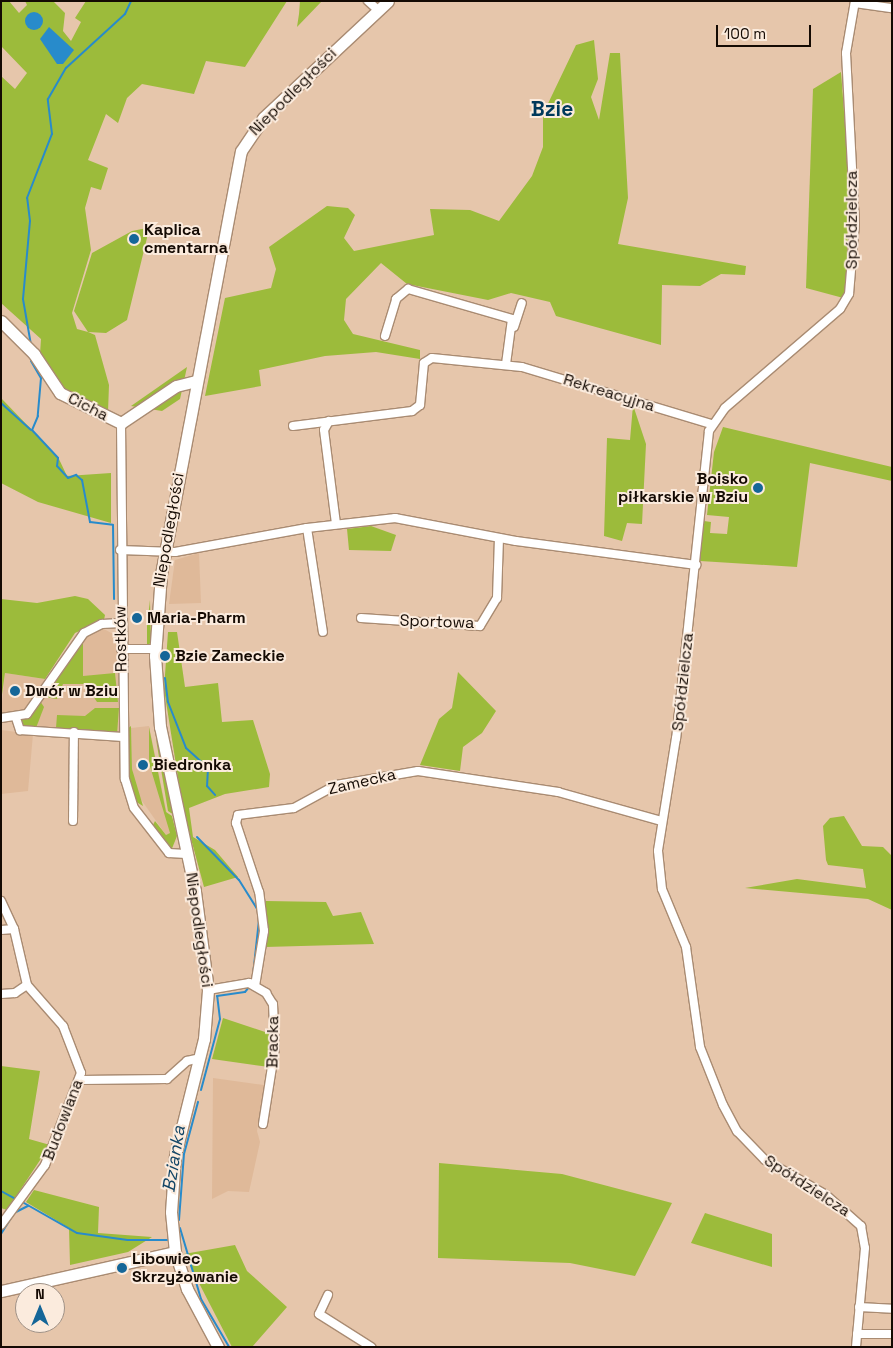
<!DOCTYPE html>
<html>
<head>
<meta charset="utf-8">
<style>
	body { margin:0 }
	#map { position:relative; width:893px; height:1348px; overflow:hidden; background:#e6c6ab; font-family:"Space Grotesk",sans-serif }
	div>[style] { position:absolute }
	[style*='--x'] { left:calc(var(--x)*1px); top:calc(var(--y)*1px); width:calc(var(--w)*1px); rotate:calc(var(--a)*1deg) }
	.built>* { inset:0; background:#dfb999 }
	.green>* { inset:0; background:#9cbb3b }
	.water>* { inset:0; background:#288bcb }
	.round { border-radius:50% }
	.stream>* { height:2px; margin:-1px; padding:0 1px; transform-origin:1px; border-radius:1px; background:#288bcb }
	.roads { filter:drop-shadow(1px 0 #a98b72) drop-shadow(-1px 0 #a98b72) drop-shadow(0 1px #a98b72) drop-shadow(0 -1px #a98b72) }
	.street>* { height:8px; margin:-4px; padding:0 4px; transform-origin:4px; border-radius:4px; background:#fff }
	.secondary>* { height:11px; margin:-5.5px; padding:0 5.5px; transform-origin:5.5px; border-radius:5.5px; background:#fff }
	.dots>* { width:14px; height:14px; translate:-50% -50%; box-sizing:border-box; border:2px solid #fbebdd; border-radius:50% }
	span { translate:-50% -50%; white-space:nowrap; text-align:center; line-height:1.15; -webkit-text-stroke:4px #fbebdd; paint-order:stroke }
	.street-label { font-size:16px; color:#140a03 }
	.poi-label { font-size:16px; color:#140a03; font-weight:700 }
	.left { translate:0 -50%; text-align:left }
	.right { translate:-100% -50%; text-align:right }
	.water-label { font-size:18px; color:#124566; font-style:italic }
	.district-label { font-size:21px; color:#00395b; font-weight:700 }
	.frame { position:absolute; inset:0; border:2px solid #140a03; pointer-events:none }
	.north { position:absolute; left:15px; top:1283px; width:50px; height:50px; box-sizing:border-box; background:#fbebdd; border:1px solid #9f9186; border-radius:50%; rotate:0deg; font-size:14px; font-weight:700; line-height:20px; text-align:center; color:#140a03 }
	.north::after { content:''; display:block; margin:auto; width:18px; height:22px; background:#156698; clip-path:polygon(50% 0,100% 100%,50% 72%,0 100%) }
	.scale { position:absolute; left:716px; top:25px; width:95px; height:22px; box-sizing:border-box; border:2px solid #140a03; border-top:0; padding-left:6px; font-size:15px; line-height:18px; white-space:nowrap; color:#140a03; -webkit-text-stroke:4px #fbebdd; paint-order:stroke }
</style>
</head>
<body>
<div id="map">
	<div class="built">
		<i style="clip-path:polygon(199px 553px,201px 603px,169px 604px,175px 560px)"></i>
		<i style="clip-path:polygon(102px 628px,115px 635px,118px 644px,119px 732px,36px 728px,19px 721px,34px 711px,81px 638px)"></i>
		<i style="clip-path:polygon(5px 673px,45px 679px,23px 711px,1px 713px)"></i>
		<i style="clip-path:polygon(149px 726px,171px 833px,166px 835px,135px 791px,132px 769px,131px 728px)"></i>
		<i style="clip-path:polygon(1px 730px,33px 734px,28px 791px,1px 794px)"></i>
		<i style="clip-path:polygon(213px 1078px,264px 1085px,257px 1131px,260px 1142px,249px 1192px,228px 1191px,212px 1199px)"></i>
	</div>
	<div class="green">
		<i style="clip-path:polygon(1px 1px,9px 1px,19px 13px,27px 5px,25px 1px,53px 1px,65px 13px,63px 31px,71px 41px,81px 22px,75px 18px,86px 1px,287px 1px,245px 67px,206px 61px,194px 94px,142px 84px,127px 98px,118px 123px,106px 114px,88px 160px,108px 168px,101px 190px,91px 187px,85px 208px,91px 250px,72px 313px,77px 329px,88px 332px,74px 311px,92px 253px,132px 231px,147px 228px,147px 238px,127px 320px,106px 333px,88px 332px,95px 335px,109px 385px,108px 412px,61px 387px,40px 354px,41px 339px,1px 303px,1px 76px,15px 89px,27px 73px,1px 46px)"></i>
		<i style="clip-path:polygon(300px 1px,322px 1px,297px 27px,299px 14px)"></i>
		<i style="clip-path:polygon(594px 40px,598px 79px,591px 97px,599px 120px,610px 53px,620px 53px,628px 198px,618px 244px,746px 266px,745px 275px,721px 274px,700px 286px,662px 285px,661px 345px,556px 316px,550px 302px,511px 293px,488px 300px,407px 284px,381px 263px,346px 299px,344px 320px,353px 334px,420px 350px,420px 359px,376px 352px,325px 356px,259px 370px,261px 386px,205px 396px,225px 298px,271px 288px,276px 269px,269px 247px,327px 206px,348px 208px,355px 215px,344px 238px,354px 251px,434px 235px,430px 209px,470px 210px,499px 221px,532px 176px,543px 147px,543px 114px,576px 45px)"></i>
		<i style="clip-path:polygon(841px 72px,848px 164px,847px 299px,806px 288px,813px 89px)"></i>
		<i style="clip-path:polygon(187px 367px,180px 399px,162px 411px,131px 406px)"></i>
		<i style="clip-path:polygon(1px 398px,58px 457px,67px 476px,111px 473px,111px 523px,38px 502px,1px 483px)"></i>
		<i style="clip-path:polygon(633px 405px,646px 444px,642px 524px,627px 523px,622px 541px,604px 536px,607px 438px,630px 440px)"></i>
		<i style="clip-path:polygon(723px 427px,892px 467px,892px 481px,810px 463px,797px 567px,700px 561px,704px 521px,711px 522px,710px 533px,727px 534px,729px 517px,707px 515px,714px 452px)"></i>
		<i style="clip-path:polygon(371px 526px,396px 535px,391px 551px,349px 550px,347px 529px)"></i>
		<i style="clip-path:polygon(75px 596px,88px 599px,105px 615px,104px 620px,75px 633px,45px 679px,5px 673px,1px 702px,1px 599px,37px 603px)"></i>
		<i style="clip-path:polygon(150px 600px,151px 643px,147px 645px,147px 626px)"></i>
		<i style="clip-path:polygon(168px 632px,177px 632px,185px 687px,218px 683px,222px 722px,253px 720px,270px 774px,269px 787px,225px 794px,189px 808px,193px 837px,215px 850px,238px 877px,204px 887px,183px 809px,164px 689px)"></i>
		<i style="clip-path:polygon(83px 639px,83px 676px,115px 673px,118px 702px,97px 702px,85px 684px,63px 684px,57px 699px,44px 697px)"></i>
		<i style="clip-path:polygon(458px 672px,496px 711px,482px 733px,463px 747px,460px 771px,420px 765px,439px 719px,452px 708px)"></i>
		<i style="clip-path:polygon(40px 701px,44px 707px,36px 728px,19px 728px,19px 721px)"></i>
		<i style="clip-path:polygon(95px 708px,119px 708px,117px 734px,56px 728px,57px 715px,85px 716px)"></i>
		<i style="clip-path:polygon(131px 726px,132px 769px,143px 806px,133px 800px,129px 788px,127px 729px)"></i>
		<i style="clip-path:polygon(149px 727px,166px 812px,172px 816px,177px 836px,171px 851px,153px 825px,155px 821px,166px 835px,170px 833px,149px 763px)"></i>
		<i style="clip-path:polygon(156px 739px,160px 751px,174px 815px,168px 811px)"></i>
		<i style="clip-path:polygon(844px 816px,862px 846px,883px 847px,892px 856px,892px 910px,868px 899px,745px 888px,797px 879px,866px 888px,863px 869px,828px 865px,826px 860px,823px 826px,830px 818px)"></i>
		<i style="clip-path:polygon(266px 901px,326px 902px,333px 916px,361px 912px,374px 944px,265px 947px)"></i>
		<i style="clip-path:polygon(223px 1018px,271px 1034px,269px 1067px,212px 1059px)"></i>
		<i style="clip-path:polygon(1px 1066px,40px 1071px,29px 1139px,50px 1145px,7px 1210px,1px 1208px)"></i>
		<i style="clip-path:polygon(439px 1163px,562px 1174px,672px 1203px,635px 1276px,570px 1263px,438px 1258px)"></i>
		<i style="clip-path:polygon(34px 1190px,99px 1207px,98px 1233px,152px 1237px,128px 1252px,70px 1265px,69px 1228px,26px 1202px)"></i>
		<i style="clip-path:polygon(705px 1213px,772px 1234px,772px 1267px,691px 1243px)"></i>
		<i style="clip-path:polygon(235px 1245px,247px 1271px,287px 1307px,252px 1347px,232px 1347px,184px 1254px)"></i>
	</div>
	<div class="water">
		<i class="round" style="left:25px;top:12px;width:18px;height:18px"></i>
		<i style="clip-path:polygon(49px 27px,74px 50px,63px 64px,57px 64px,40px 39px)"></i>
	</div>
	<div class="stream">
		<i style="--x:31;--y:345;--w:47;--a:-99.9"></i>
		<i style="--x:23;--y:299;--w:78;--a:-84.9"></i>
		<i style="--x:30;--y:221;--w:23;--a:-97"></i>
		<i style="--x:27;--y:198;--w:69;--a:-68.7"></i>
		<i style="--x:52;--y:134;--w:35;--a:-97"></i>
		<i style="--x:48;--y:99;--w:36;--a:-60"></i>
		<i style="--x:66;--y:68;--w:80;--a:-42.5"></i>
		<i style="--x:125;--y:14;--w:14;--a:-65"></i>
		<i style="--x:31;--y:361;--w:20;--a:60"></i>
		<i style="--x:41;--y:378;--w:38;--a:95"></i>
		<i style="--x:38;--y:416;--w:15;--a:113"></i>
		<i style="--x:32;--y:430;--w:38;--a:47"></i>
		<i style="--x:58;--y:458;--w:8;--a:97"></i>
		<i style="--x:57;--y:466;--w:16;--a:47"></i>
		<i style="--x:68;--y:478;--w:9;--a:-21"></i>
		<i style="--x:76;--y:475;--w:8;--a:40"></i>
		<i style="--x:82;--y:480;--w:43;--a:79.2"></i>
		<i style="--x:90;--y:522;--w:23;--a:7"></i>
		<i style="--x:113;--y:525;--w:74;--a:89.2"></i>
		<i style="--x:1;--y:403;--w:40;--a:42"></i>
		<i style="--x:165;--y:678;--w:24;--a:83"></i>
		<i style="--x:168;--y:702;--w:49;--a:68.6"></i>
		<i style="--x:186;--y:748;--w:30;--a:42"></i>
		<i style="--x:208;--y:768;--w:18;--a:93"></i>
		<i style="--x:207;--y:786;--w:12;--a:48"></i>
		<i style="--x:197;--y:837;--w:60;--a:45.7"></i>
		<i style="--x:239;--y:880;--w:36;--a:58"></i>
		<i style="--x:253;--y:975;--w:55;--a:-83.8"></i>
		<i style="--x:201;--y:1090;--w:73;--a:-75"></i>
		<i style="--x:220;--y:1019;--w:23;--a:-97"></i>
		<i style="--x:217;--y:996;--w:28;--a:-8"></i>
		<i style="--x:245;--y:992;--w:6;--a:-51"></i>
		<i style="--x:1;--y:1191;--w:18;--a:29"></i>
		<i style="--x:24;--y:1203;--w:61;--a:29.5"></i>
		<i style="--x:77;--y:1233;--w:51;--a:7.8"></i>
		<i style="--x:128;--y:1240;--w:40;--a:0"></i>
		<i style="--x:179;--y:1220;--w:66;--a:-85.7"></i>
		<i style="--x:184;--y:1154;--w:54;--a:-74.9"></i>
		<i style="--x:180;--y:1228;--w:74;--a:73.5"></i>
		<i style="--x:201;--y:1299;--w:56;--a:59.7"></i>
		<i style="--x:1;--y:1234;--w:25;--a:-58"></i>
		<i style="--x:14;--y:1213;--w:16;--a:-27"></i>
	</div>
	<div class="roads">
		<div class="street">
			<i style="--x:368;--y:1;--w:12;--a:42"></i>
			<i style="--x:855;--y:1;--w:53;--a:99.8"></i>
			<i style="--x:846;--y:53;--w:170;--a:87"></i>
			<i style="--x:855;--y:223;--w:71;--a:94.8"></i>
			<i style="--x:849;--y:294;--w:17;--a:121"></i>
			<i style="--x:840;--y:309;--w:152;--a:139.3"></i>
			<i style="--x:725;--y:408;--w:28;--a:125"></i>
			<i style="--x:709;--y:431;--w:309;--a:96.1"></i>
			<i style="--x:676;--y:738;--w:114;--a:99.1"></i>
			<i style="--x:658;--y:851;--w:38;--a:84"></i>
			<i style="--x:662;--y:889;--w:63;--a:67.5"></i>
			<i style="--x:686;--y:947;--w:101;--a:82"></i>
			<i style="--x:700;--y:1047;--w:62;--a:68.4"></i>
			<i style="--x:723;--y:1105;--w:30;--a:62"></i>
			<i style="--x:737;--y:1131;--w:40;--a:46"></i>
			<i style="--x:765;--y:1160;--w:70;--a:29.8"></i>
			<i style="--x:826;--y:1195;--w:47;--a:41.5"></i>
			<i style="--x:861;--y:1226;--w:22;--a:80"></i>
			<i style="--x:865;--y:1248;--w:99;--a:95.2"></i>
			<i style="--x:855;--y:3;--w:37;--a:8"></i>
			<i style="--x:514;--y:327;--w:25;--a:-72"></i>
			<i style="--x:385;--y:336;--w:39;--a:-73"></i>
			<i style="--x:396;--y:299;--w:16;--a:-40"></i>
			<i style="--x:408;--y:289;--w:108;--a:16.1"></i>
			<i style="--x:512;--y:319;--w:45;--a:97.6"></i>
			<i style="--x:329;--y:421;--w:10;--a:119"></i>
			<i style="--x:324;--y:430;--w:95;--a:82.7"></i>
			<i style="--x:121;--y:423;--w:356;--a:89.4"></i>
			<i style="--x:125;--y:779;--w:30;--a:73"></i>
			<i style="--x:134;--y:808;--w:57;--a:52.1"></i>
			<i style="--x:169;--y:853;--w:17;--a:3"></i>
			<i style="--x:293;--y:426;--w:120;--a:-7.2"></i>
			<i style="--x:412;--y:411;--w:10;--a:-37"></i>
			<i style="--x:420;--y:405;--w:42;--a:-84.6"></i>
			<i style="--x:424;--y:363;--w:9;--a:-32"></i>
			<i style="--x:432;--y:358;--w:90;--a:5.7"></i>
			<i style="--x:522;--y:367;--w:197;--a:16.8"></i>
			<i style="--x:307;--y:528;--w:105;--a:81.3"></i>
			<i style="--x:120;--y:550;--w:55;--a:2.1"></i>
			<i style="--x:175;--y:552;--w:134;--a:-10.3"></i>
			<i style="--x:307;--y:528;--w:89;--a:-6.5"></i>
			<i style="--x:395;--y:518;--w:123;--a:10.8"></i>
			<i style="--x:516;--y:541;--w:182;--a:7.6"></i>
			<i style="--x:361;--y:618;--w:119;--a:3.8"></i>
			<i style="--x:480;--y:626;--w:33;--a:-59"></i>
			<i style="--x:497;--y:598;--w:60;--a:-88.1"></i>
			<i style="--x:121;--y:649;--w:34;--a:0"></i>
			<i style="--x:1;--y:718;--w:26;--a:-9"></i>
			<i style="--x:27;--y:714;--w:99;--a:-54.9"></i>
			<i style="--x:84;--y:633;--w:20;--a:-27"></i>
			<i style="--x:102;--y:624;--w:19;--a:-3"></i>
			<i style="--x:16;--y:718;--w:13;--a:72"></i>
			<i style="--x:20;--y:730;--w:103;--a:3.9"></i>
			<i style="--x:73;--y:821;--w:89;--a:-89.4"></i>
			<i style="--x:1;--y:901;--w:31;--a:65"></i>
			<i style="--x:14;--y:929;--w:57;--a:76.9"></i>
			<i style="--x:27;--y:985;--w:55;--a:48.7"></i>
			<i style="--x:63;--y:1026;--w:50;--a:69"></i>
			<i style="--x:81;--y:1073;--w:99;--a:111.4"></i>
			<i style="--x:45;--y:1165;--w:74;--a:126.3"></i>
			<i style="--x:1;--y:930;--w:13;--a:-4"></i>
			<i style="--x:255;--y:986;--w:56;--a:-80.7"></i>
			<i style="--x:264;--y:931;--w:39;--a:-97"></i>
			<i style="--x:259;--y:892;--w:73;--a:-108.4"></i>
			<i style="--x:236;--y:823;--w:8;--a:-76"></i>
			<i style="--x:238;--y:815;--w:56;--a:-7.1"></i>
			<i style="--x:294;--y:808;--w:48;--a:-28.7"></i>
			<i style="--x:336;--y:785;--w:83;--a:-9.7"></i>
			<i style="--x:418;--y:771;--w:142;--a:8.5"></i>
			<i style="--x:558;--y:792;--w:107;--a:15.7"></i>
			<i style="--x:208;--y:990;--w:42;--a:-9.7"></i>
			<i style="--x:249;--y:983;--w:20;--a:30"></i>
			<i style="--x:266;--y:993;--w:13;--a:58"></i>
			<i style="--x:273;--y:1004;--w:44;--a:87.4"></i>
			<i style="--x:275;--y:1048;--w:77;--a:99"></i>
			<i style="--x:1;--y:994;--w:14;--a:-4"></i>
			<i style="--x:15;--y:993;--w:14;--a:-34"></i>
			<i style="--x:81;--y:1080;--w:86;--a:-0.7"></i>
			<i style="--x:167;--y:1079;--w:27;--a:-42"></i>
			<i style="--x:187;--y:1061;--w:13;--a:-13"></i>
			<i style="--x:328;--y:1295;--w:21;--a:115"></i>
			<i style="--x:319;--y:1314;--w:62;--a:32.4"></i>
			<i style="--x:859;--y:1307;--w:33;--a:3"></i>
			<i style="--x:857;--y:1334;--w:35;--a:0"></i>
		</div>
		<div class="secondary">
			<i style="--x:1;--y:321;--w:47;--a:45"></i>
			<i style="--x:34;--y:354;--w:47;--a:56.3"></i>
			<i style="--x:60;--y:393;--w:68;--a:26.2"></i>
			<i style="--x:121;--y:423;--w:66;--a:-33.9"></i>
			<i style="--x:176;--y:386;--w:21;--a:-14"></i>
			<i style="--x:1;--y:1291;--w:178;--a:-12.6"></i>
			<i style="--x:218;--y:1347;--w:66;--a:-118.1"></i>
			<i style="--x:187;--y:1289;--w:39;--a:-108"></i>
			<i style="--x:175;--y:1252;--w:40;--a:-95.7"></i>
			<i style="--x:171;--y:1212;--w:57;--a:-86"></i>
			<i style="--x:175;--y:1155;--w:120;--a:-76"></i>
			<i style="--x:204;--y:1039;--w:49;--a:-85.3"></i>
			<i style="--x:208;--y:990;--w:100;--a:-97.5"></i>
			<i style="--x:195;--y:891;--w:168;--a:-102"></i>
			<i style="--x:160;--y:727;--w:71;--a:-94"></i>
			<i style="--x:155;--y:656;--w:82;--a:-85.8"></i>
			<i style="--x:161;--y:574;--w:430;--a:-79.3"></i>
			<i style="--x:241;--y:151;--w:40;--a:-56"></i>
			<i style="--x:263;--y:118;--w:171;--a:-43.1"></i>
		</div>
	</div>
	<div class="dots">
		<i style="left:134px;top:239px;background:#156698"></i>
		<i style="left:758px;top:488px;background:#156698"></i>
		<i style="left:137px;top:618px;background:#156698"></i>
		<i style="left:165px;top:656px;background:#156698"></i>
		<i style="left:15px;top:691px;background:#156698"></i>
		<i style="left:143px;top:765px;background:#156698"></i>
		<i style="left:122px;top:1268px;background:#156698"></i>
	</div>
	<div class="street-label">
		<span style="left:293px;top:92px;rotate:-45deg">Niepodległości</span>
		<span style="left:852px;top:220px;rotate:-90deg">Spółdzielcza</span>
		<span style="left:609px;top:393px;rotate:17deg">Rekreacyjna</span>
		<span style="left:88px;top:407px;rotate:27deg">Cicha</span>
		<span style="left:169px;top:530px;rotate:-80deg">Niepodległości</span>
		<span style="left:437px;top:622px;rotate:2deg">Sportowa</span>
		<span style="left:121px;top:639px;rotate:-91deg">Rostków</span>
		<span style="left:683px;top:682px;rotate:-84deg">Spółdzielcza</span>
		<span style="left:362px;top:782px;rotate:-13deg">Zamecka</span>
		<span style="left:199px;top:930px;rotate:82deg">Niepodległości</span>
		<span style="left:273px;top:1042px;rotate:-89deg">Bracka</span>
		<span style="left:63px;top:1120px;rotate:-69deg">Budowlana</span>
		<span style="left:807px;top:1186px;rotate:33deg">Spółdzielcza</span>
	</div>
	<div class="poi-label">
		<span class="left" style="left:144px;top:239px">Kaplica<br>cmentarna</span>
		<span class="right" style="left:748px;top:488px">Boisko<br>piłkarskie w Bziu</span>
		<span class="left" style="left:147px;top:618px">Maria-Pharm</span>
		<span class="left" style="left:175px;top:656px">Bzie Zameckie</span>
		<span class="left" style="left:25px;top:691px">Dwór w Bziu</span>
		<span class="left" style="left:153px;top:765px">Biedronka</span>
		<span class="left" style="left:132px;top:1268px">Libowiec<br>Skrzyżowanie</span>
	</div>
	<div class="water-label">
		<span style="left:174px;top:1159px;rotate:-81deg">Bzianka</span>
	</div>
	<div class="district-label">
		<span style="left:552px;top:109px">Bzie</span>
	</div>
	<div class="frame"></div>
	<div class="north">N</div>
	<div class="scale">100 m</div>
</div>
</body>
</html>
